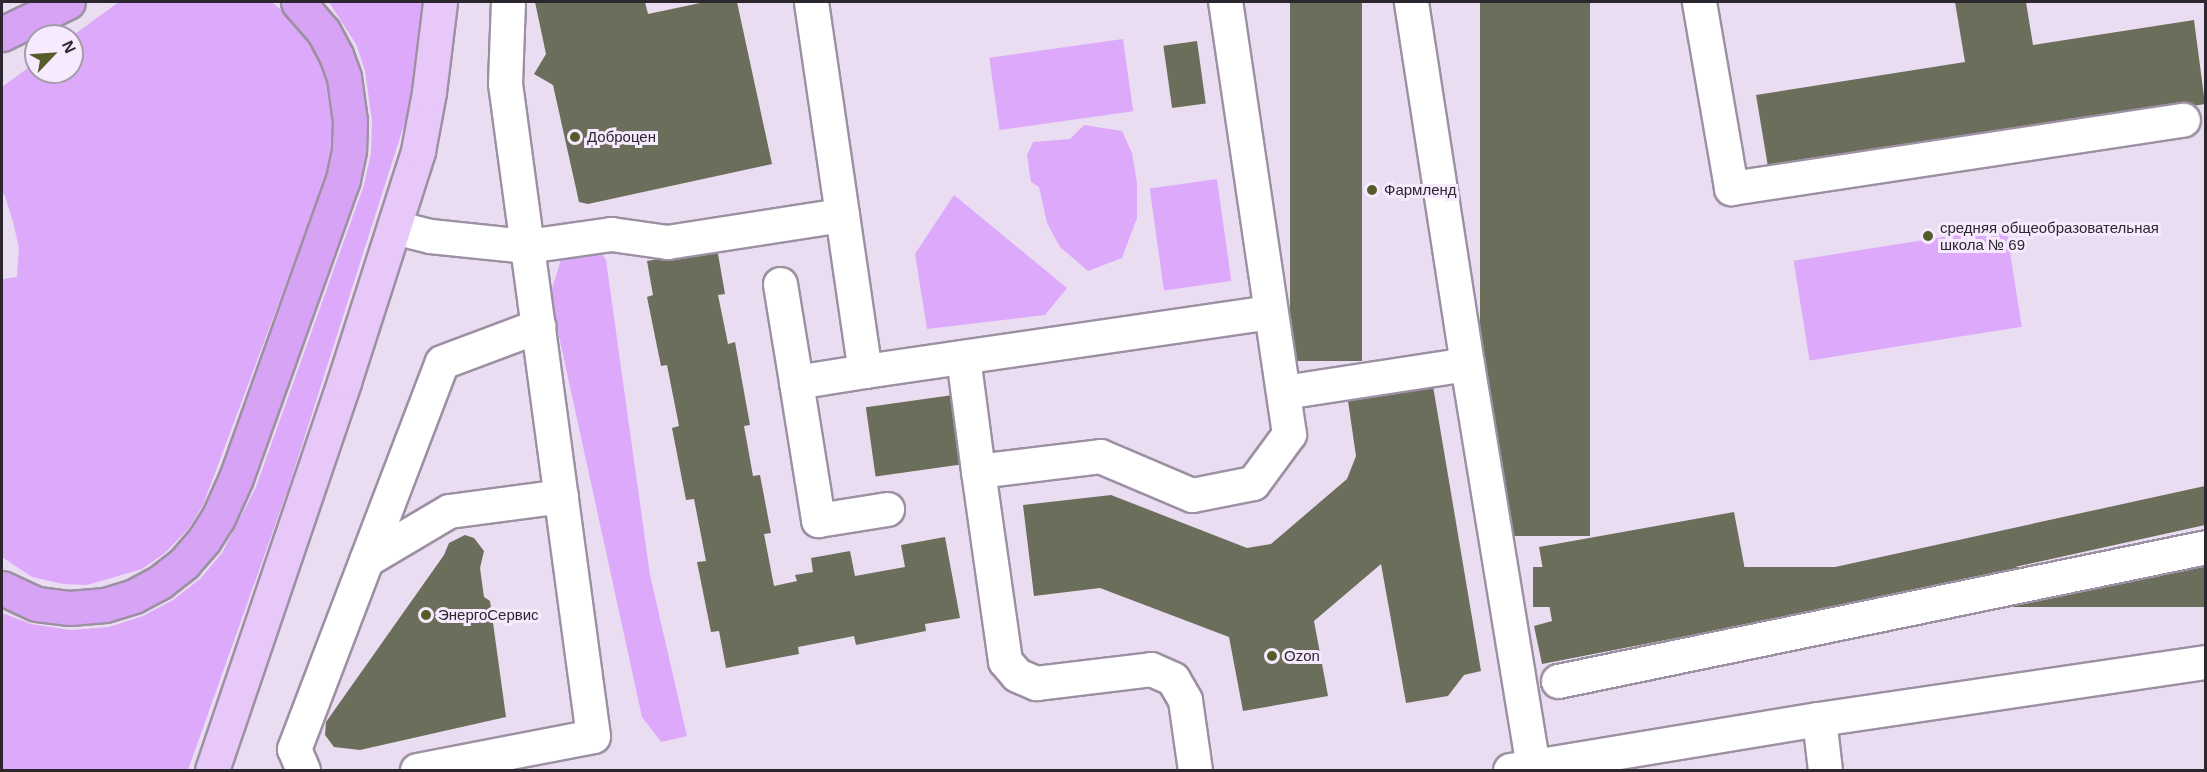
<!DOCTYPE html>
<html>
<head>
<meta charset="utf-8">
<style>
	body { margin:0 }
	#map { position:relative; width:2207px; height:772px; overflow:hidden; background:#eaddf1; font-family:Helvetica,sans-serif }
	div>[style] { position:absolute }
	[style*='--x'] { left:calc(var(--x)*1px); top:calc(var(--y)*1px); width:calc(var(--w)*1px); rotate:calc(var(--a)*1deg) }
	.green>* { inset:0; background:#ddaafb; transform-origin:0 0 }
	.building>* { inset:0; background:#6b6e5b; transform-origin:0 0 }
	.roads { filter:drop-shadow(2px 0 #9c90a3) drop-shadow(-2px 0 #9c90a3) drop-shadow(0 2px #9c90a3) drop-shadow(0 -2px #9c90a3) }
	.minor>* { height:33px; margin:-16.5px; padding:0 16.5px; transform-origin:16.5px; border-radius:16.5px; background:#fff }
	.major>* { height:33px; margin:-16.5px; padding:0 16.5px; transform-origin:16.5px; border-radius:16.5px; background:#e7c8f9 }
	.highway>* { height:33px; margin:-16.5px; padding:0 16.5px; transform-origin:16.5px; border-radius:16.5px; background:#d7a3f5 }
	.dots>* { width:16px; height:16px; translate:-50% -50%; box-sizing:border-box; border:3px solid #f7eaff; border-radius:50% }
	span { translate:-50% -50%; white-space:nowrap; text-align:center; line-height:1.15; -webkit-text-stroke:6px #f7eaff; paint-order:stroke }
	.poi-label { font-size:15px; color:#2c272f }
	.left { translate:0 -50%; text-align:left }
	.frame { position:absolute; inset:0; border:3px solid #2c272f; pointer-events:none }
	.north { position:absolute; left:24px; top:24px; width:60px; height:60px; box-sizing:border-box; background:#f7eaff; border:2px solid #a69cac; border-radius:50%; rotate:65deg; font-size:16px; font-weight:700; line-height:24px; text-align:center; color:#2c272f }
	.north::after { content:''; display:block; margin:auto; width:21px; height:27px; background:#555b29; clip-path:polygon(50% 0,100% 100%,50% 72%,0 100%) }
</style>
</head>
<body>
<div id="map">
	<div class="green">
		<i style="clip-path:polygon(119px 2px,272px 2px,298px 25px,321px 62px,332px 101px,332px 148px,327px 174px,203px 505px,189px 528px,165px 553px,142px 569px,87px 585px,63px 584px,32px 577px,2px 557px,2px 279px,17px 277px,19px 248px,13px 222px,5px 196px,2px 193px,2px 87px,36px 62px,36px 72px,72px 72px,72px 36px)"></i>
		<i style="clip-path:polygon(329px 2px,424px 2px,410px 106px,289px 486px,188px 770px,2px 770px,2px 613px,31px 624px,70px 630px,109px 627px,143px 616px,173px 600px,200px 579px,222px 553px,256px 487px,364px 185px,371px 153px,372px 121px,365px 71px,357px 46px)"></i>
		<i style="left:1123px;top:39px;width:73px;height:135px;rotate:82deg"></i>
		<i style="clip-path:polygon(1084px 125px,1122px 131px,1132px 153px,1137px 183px,1137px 218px,1122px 258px,1088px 271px,1060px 247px,1047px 223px,1039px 187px,1031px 182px,1027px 155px,1033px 142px,1070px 139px)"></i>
		<i style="left:1217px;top:179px;width:103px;height:68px;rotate:82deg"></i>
		<i style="clip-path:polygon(954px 195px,1067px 288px,1045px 315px,927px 329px,915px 254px)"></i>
		<i style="left:2006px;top:227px;width:101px;height:215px;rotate:81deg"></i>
		<i style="clip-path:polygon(593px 241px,606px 260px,650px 575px,687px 736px,661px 742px,642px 717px,550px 295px,564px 250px)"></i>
	</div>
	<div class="building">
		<i style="clip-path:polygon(535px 2px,645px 2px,648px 14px,705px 2px,737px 2px,772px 164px,588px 204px,579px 202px,553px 85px,534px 74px,546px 54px)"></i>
		<i style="left:1290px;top:2px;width:72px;height:359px"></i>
		<i style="left:1480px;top:2px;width:110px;height:534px"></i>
		<i style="clip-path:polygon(1955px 2px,2026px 2px,2033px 45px,2194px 20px,2205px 104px,1769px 173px,1756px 95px,1965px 62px)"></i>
		<i style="left:1197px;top:41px;width:63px;height:34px;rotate:82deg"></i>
		<i style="clip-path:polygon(717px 248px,725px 294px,718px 295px,728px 344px,735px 342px,750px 425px,744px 426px,753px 476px,760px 475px,771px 533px,764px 534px,774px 586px,797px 581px,795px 575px,813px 572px,811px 558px,850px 551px,855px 576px,905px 567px,901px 545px,945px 537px,960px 618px,925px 624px,926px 631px,856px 645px,854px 636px,798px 647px,799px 654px,726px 668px,719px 631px,711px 632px,697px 562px,706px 561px,694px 499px,686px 500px,672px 428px,679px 426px,667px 365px,661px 366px,647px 297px,653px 295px,647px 261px)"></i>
		<i style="clip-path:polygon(1433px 386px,1481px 671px,1464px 675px,1448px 696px,1406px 703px,1381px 564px,1314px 621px,1328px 696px,1243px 711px,1229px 637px,1100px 588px,1034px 596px,1023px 505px,1111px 495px,1247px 548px,1271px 544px,1347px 479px,1356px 456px,1348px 401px)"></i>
		<i style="left:953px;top:395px;width:70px;height:88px;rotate:82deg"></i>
		<i style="clip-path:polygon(2205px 486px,2205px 525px,1815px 611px,1542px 664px,1534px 626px,1552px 621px,1539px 547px,1734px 512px,1748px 586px)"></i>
		<i style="clip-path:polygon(465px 535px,474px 538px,484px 551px,480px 568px,484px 597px,490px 601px,506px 717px,360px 750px,334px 747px,325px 735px,326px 722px,444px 555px,449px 543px)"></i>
		<i style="left:2205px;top:567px;width:40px;height:672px;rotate:90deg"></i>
	</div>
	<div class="roads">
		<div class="minor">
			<i style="--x:811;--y:2;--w:373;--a:81.7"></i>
			<i style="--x:865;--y:371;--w:410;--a:-8.3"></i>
			<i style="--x:1699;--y:2;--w:189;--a:80.2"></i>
			<i style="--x:1731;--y:188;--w:457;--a:-8.6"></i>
			<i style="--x:394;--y:227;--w:37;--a:14"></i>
			<i style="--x:430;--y:236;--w:98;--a:5.9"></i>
			<i style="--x:527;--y:246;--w:85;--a:-8.1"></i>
			<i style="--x:611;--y:234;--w:57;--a:8.1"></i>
			<i style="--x:667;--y:242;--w:177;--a:-8.8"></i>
			<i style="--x:780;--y:284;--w:99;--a:80.7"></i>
			<i style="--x:963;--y:357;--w:115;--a:82.5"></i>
			<i style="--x:978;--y:471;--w:123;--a:-7"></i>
			<i style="--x:1100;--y:456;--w:100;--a:23"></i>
			<i style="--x:1192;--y:495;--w:62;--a:-11.1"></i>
			<i style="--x:1253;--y:483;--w:61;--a:-53.7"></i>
			<i style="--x:1289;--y:434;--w:437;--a:-98.4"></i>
			<i style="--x:1467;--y:364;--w:407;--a:80.7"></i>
			<i style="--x:865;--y:371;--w:70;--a:170.9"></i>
			<i style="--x:796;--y:382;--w:140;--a:80.9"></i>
			<i style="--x:818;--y:520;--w:70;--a:-9.1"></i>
			<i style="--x:1284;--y:392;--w:185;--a:-8.7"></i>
			<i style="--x:1467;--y:364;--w:366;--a:-98.8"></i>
			<i style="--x:978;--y:471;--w:192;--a:81.9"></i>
			<i style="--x:1005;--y:661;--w:18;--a:49"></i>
			<i style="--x:1017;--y:675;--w:21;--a:23"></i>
			<i style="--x:1036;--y:683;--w:116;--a:-6.9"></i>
			<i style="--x:1151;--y:669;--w:24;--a:24"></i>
			<i style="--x:1173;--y:679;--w:24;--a:60"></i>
			<i style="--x:1185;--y:700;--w:71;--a:81.9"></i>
			<i style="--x:366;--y:560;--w:96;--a:-30.6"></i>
			<i style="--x:449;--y:511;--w:113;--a:-7.6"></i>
			<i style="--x:1558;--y:681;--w:662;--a:-11.68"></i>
			<i style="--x:1819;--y:719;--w:51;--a:83.3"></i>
			<i style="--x:303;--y:770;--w:23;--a:-113"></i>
			<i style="--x:294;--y:749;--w:414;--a:-69.1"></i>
			<i style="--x:442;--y:362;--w:103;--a:-20.6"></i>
			<i style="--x:417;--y:770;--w:179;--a:-10.9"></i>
			<i style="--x:593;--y:736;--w:659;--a:-97.68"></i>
			<i style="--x:505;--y:83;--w:81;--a:-87.9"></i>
			<i style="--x:1510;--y:770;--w:313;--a:-9.4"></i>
			<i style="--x:1819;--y:719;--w:391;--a:-8.4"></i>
		</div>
		<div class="major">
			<i style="--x:212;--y:770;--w:410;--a:-71.2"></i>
			<i style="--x:344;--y:382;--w:243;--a:-72.2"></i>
			<i style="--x:418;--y:151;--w:60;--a:-79.4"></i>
			<i style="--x:429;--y:92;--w:91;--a:-83"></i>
		</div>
		<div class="highway">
			<i style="--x:2;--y:34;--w:73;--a:-25.9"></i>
			<i style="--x:2;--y:588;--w:38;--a:25"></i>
			<i style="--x:37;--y:604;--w:33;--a:7"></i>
			<i style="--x:70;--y:608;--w:35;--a:-5"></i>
			<i style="--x:105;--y:605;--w:30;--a:-17"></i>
			<i style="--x:134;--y:596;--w:30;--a:-28"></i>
			<i style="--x:160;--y:582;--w:31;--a:-38"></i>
			<i style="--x:184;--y:563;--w:30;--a:-49"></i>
			<i style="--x:204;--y:540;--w:26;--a:-58"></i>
			<i style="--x:218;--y:518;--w:44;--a:-65.8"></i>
			<i style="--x:236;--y:478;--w:318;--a:-70.3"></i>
			<i style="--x:343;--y:179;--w:30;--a:-78"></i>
			<i style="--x:349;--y:150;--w:29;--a:-88"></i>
			<i style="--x:350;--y:121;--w:44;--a:-97.8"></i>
			<i style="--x:344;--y:77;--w:23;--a:-110"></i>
			<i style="--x:336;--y:55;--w:27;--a:-118"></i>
			<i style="--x:323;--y:31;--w:38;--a:-131"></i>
		</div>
	</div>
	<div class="dots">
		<i style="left:575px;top:137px;background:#555b29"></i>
		<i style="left:1372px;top:190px;background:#555b29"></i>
		<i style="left:1928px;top:236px;background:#555b29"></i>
		<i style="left:426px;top:615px;background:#555b29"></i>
		<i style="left:1272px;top:656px;background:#555b29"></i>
	</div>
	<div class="poi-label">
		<span class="left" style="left:587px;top:137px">Доброцен</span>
		<span class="left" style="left:1384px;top:190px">Фармленд</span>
		<span class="left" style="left:1940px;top:236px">средняя общеобразовательная<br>школа № 69</span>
		<span class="left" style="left:438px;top:615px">ЭнергоСервис</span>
		<span class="left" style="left:1284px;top:656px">Ozon</span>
	</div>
	<div class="frame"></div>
	<div class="north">N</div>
</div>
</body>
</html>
